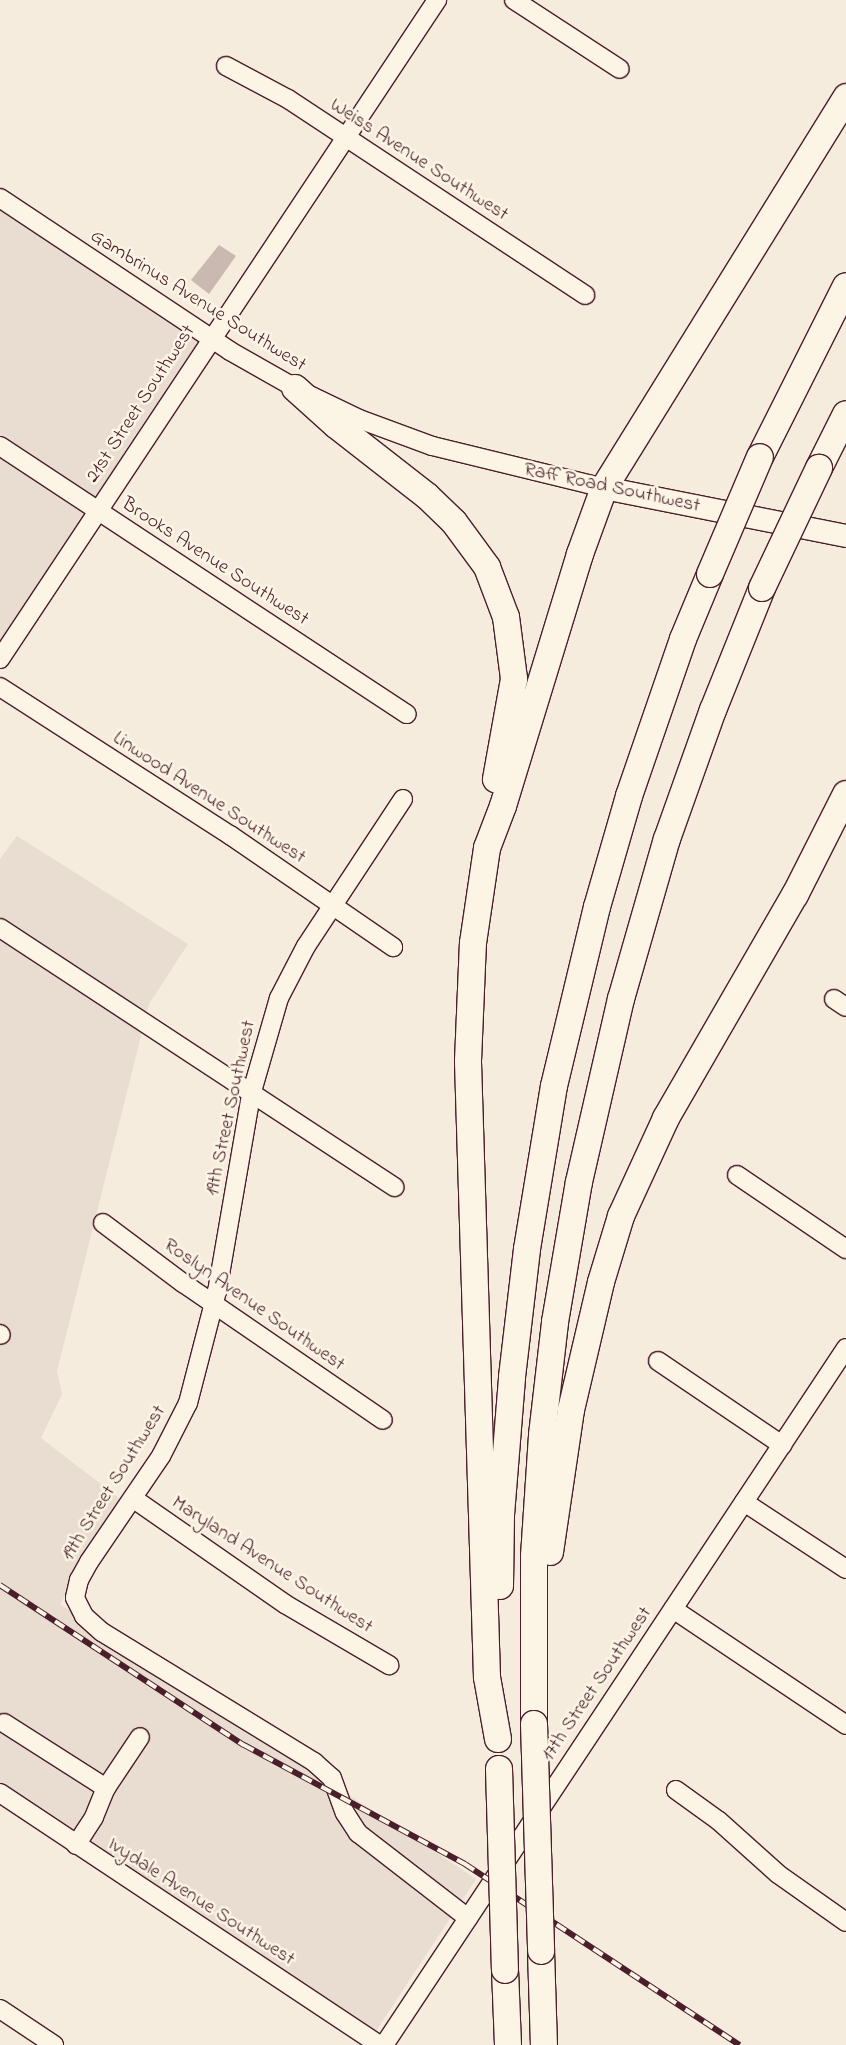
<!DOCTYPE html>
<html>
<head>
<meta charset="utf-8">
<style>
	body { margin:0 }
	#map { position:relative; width:846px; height:2045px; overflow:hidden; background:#f5ecde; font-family:"Indie Flower",sans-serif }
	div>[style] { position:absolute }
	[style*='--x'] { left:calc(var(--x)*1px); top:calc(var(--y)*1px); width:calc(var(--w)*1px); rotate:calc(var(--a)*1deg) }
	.built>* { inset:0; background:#e8ddd0 }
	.building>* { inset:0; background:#cab9b1 }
	.roads { filter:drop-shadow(1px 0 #4a1f2b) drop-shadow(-1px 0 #4a1f2b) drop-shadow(0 1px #4a1f2b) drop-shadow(0 -1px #4a1f2b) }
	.minor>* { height:18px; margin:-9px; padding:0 9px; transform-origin:9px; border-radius:9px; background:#fcf5e5 }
	.major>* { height:22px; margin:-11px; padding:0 11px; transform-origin:11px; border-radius:11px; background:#fcf5e5 }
	.highway>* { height:26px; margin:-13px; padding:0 13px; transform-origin:13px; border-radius:13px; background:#fcf5e5 }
	.rail>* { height:5.5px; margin-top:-2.75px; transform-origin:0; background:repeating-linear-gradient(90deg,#fcf5e5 0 11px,#4a1f2b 0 22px); box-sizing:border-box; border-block:1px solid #4a1f2b }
	.bridges { filter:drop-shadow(1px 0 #4a1f2b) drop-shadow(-1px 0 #4a1f2b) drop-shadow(0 1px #4a1f2b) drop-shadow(0 -1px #4a1f2b) }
	.highway-bridge>* { height:26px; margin:-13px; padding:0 13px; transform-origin:13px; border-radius:13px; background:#fcf5e5 }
	span { translate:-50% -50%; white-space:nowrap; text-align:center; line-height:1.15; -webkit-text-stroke:5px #fcf5e5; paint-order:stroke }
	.street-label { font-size:20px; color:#4a1f2b }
</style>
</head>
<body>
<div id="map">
	<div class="built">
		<i style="clip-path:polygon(0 210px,201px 343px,0 648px)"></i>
		<i style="clip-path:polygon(17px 836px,188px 944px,149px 1004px,57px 1371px,62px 1394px,41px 1438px,124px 1502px,60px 1604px,476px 1879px,374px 2034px,0 1786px,0 859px)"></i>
	</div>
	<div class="building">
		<i style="clip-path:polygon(219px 245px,236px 256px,209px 294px,191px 280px)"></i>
	</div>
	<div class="roads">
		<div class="minor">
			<i style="--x:514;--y:0;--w:126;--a:33.1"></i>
			<i style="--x:226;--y:66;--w:70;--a:28"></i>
			<i style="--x:288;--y:99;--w:356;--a:33.4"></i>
			<i style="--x:0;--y:198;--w:276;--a:33.6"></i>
			<i style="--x:230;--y:351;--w:75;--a:29.6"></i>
			<i style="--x:295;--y:388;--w:71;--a:25.8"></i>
			<i style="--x:359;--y:419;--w:78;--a:20.3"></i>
			<i style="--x:432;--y:446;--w:177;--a:13.7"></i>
			<i style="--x:0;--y:446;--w:487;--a:33.4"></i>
			<i style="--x:0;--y:659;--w:791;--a:-56.45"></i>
			<i style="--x:0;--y:687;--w:274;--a:32.8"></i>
			<i style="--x:230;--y:835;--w:198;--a:34.5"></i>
			<i style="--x:403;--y:799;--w:176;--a:123.4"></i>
			<i style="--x:306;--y:946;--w:59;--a:117.4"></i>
			<i style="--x:279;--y:998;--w:101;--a:106.1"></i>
			<i style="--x:251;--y:1095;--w:199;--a:99.8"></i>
			<i style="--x:217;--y:1291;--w:116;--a:104.5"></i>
			<i style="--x:188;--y:1403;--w:59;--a:117"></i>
			<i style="--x:161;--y:1456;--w:128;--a:124.2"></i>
			<i style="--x:89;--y:1562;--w:21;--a:119"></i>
			<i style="--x:79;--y:1580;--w:18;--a:103"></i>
			<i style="--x:75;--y:1598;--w:20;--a:63"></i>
			<i style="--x:84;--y:1616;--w:24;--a:42"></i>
			<i style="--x:102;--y:1632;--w:249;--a:31.5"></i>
			<i style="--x:314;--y:1762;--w:24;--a:42"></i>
			<i style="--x:332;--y:1778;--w:37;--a:70"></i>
			<i style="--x:345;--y:1813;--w:24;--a:57"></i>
			<i style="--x:358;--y:1833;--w:139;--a:37.7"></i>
			<i style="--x:0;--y:928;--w:472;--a:33.3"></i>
			<i style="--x:834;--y:999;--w:14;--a:34"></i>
			<i style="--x:737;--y:1175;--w:132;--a:34.2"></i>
			<i style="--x:103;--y:1223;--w:100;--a:36.9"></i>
			<i style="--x:183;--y:1283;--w:242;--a:34.4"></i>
			<i style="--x:0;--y:1334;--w:1;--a:45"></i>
			<i style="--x:658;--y:1361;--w:150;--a:34.1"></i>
			<i style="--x:134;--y:1499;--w:184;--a:34.8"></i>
			<i style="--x:285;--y:1604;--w:121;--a:30.4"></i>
			<i style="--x:744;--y:1502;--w:122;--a:33.3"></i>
			<i style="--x:673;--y:1609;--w:208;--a:33.8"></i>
			<i style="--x:4;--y:1723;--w:121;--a:32.5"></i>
			<i style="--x:676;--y:1790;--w:53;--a:35.8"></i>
			<i style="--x:719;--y:1821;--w:79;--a:41.9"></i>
			<i style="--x:778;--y:1874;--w:83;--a:35.2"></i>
			<i style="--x:0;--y:1793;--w:455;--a:33.6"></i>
			<i style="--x:76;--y:1845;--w:33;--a:-57"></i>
			<i style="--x:94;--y:1817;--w:31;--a:-68"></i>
			<i style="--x:106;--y:1788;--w:61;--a:-56.3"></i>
			<i style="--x:0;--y:2009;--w:65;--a:33.7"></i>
			<i style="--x:384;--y:2045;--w:836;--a:-56.46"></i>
		</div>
		<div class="major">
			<i style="--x:604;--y:488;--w:247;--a:11.2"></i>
		</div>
		<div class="highway">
			<i style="--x:295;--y:388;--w:55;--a:42.1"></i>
			<i style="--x:336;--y:425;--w:115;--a:38"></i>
			<i style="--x:427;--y:496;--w:37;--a:44"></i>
			<i style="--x:454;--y:522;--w:56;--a:53.7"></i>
			<i style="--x:487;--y:567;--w:53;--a:69.2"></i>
			<i style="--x:506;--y:617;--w:63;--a:82.6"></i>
			<i style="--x:514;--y:679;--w:102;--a:100.2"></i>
			<i style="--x:760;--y:457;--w:191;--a:-63.3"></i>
			<i style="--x:819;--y:468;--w:60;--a:-63.4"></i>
			<i style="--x:550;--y:1552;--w:144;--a:-81.6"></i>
			<i style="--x:571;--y:1410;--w:131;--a:-76.8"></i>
			<i style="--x:601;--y:1282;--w:69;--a:-73.1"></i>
			<i style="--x:621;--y:1216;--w:108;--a:-65.3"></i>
			<i style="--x:666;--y:1118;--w:258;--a:-60"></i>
			<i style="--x:795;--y:895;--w:113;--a:-63.2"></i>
			<i style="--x:500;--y:1586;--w:71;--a:-89.2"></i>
			<i style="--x:501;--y:1515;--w:138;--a:-85.4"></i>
			<i style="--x:512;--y:1377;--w:129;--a:-83.3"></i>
			<i style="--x:527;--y:1249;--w:165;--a:-80.6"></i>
			<i style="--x:554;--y:1086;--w:184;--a:-76.5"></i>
			<i style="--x:597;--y:907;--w:116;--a:-73.9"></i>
			<i style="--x:629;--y:796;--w:166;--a:-71"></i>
			<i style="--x:683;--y:639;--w:70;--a:-67.4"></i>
			<i style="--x:534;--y:1724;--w:168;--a:-90"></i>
			<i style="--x:534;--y:1556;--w:121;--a:-86.2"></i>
			<i style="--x:542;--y:1435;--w:114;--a:-83.4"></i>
			<i style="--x:555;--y:1322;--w:142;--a:-80.3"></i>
			<i style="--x:579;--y:1182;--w:188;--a:-77.1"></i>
			<i style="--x:621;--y:999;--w:166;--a:-74"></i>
			<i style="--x:667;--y:839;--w:137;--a:-70.4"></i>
			<i style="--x:713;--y:710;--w:131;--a:-68.1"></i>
			<i style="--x:498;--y:1739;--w:63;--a:-100.1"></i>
			<i style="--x:487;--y:1677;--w:616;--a:-91.77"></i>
			<i style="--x:468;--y:1061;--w:118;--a:-87.6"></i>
			<i style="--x:473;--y:943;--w:96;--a:-81.6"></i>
			<i style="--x:487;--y:848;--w:45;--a:-69.1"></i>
			<i style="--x:503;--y:806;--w:264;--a:-73"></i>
			<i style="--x:580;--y:554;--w:70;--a:-70"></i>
			<i style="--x:604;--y:488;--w:460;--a:-58.2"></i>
			<i style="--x:541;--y:1951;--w:94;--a:88.2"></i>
			<i style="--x:505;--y:1970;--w:75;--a:87.7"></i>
		</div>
	</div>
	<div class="rail">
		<i style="--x:0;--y:1585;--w:292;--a:33.3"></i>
		<i style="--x:244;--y:1745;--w:251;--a:28.3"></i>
		<i style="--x:465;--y:1864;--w:329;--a:33.4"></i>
	</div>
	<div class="bridges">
		<div class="highway-bridge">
			<i style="--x:710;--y:574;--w:127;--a:-66.9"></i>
			<i style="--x:762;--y:588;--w:133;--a:-64.6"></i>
			<i style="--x:534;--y:1724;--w:227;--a:88.2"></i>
			<i style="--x:499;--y:1769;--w:201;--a:88.3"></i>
		</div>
	</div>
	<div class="street-label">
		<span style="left:419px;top:160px;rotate:33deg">Weiss Avenue Southwest</span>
		<span style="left:198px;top:301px;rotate:32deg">Gambrinus Avenue Southwest</span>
		<span style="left:141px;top:404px;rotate:-57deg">21st Street Southwest</span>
		<span style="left:612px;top:488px;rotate:12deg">Raff Road Southwest</span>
		<span style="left:215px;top:562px;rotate:33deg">Brooks Avenue Southwest</span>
		<span style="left:209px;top:798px;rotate:33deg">Linwood Avenue Southwest</span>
		<span style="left:231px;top:1108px;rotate:-78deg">19th Street Southwest</span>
		<span style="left:254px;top:1305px;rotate:35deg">Roslyn Avenue Southwest</span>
		<span style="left:114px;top:1483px;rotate:-58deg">19th Street Southwest</span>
		<span style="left:272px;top:1565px;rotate:33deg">Maryland Avenue Southwest</span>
		<span style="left:597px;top:1684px;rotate:-56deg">17th Street Southwest</span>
		<span style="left:201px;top:1902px;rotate:33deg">Ivydale Avenue Southwest</span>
	</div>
</div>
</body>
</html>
